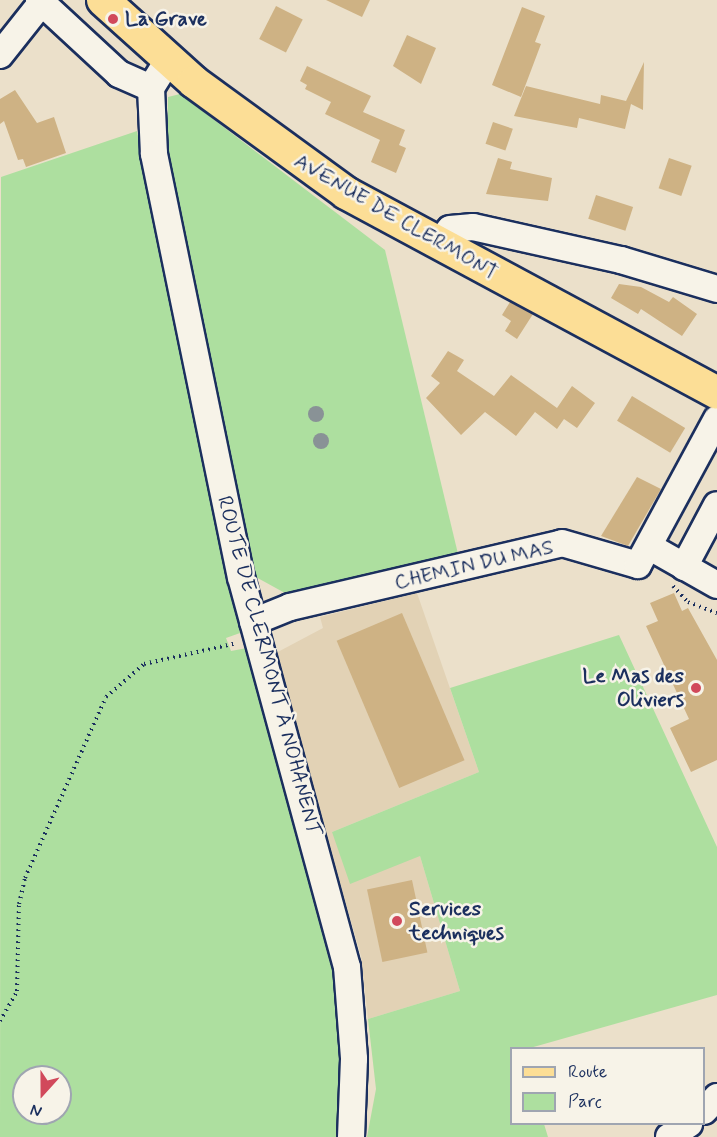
<!DOCTYPE html>
<html>
<head>
<meta charset="utf-8">
<style>
	body { margin:0 }
	#map { position:relative; width:717px; height:1137px; overflow:hidden; background:#ebe0ca; font-family:Mynerve,sans-serif }
	div>[style] { position:absolute }
	[style*='--x'] { left:calc(var(--x)*1px); top:calc(var(--y)*1px); width:calc(var(--w)*1px); rotate:calc(var(--a)*1deg) }
	.built>* { inset:0; background:#e2d2b5 }
	.green>* { inset:0; background:#addf9f }
	.building>* { inset:0; background:#ceb284; transform-origin:0 0 }
	.path>* { height:4px; margin-top:-2px; transform-origin:0; background:repeating-linear-gradient(90deg,#1b2f5e 0 1.5px,transparent 0 6px) }
	.roads { filter:drop-shadow(2px 0 #1b2f5e) drop-shadow(-2px 0 #1b2f5e) drop-shadow(0 2px #1b2f5e) drop-shadow(0 -2px #1b2f5e) }
	.minor>* { height:26px; margin:-13px; padding:0 13px; transform-origin:13px; border-radius:13px; background:#f7f3e8 }
	.major>* { height:32px; margin:-16px; padding:0 16px; transform-origin:16px; border-radius:16px; background:#fcde96 }
	.trees>* { width:16px; height:16px; margin:-8px; border-radius:50%; background:#899296 }
	.dots>* { width:16px; height:16px; translate:-50% -50%; box-sizing:border-box; border:3px solid #f7f3e8; border-radius:50% }
	span { translate:-50% -50%; white-space:nowrap; text-align:center; line-height:1.15; -webkit-text-stroke:5px #f7f3e8; paint-order:stroke }
	.poi-label { font-size:21px; color:#1b2f5e; font-weight:700 }
	.left { translate:0 -50%; text-align:left }
	.right { translate:-100% -50%; text-align:right }
	.street-label { font-size:21px; color:#1b2f5e }
	.legend { position:absolute; left:510px; top:1047px; width:195px; height:78px; box-sizing:border-box; background:#f7f3e8; border:2px solid #9fa5b1; margin:0; padding:8px 10px; list-style:none; font-size:18px; color:#1b2f5e }
	.legend li { display:flex; align-items:center; gap:12px; height:30px }
	.legend b { width:30px; border:2px solid #9fa5b1 }
	.north { position:absolute; left:12px; top:1065px; width:60px; height:60px; box-sizing:border-box; background:#f7f3e8; border:2px solid #9fa5b1; border-radius:50%; rotate:201deg; font-size:16px; font-weight:700; line-height:24px; text-align:center; color:#1b2f5e }
	.north::after { content:''; display:block; margin:auto; width:21px; height:27px; background:#d1495b; clip-path:polygon(50% 0,100% 100%,50% 72%,0 100%) }
</style>
</head>
<body>
<div id="map">
	<div class="built">
		<i style="clip-path:polygon(417px 593px,479px 772px,332px 832px,420px 856px,460px 991px,368px 1019px,361px 956px,274px 654px,323px 628px,320px 617px)"></i>
	</div>
	<div class="green">
		<i style="clip-path:polygon(180px 94px,385px 250px,459px 558px,294px 598px,254px 576px,167px 162px,168px 97px)"></i>
		<i style="clip-path:polygon(evenodd,137px 131px,240px 633px,226px 638px,231px 651px,247px 648px,333px 938px,344px 1110px,339px 1137px,0 1137px,1px 177px,137px 131px,24px 1077px,60px 1077px,60px 1113px,24px 1113px,24px 1077px)"></i>
		<i style="clip-path:polygon(619px 635px,717px 847px,717px 995px,530px 1048px,512px 1048px,512px 1124px,544px 1124px,548px 1137px,367px 1137px,376px 1089px,368px 1019px,460px 991px,420px 856px,350px 884px,332px 832px,479px 772px,450px 688px)"></i>
	</div>
	<div class="building">
		<i style="clip-path:polygon(326px 0,370px 0,362px 17px)"></i>
		<i style="left:276px;top:6px;width:30px;height:37px;rotate:27deg"></i>
		<i style="clip-path:polygon(522px 7px,545px 16px,535px 42px,541px 44px,521px 97px,492px 85px)"></i>
		<i style="clip-path:polygon(407px 35px,436px 48px,421px 84px,393px 66px)"></i>
		<i style="clip-path:polygon(644px 62px,643px 110px,631px 104px,625px 129px,579px 118px,577px 128px,514px 116px,526px 86px,600px 104px,601px 95px,626px 101px)"></i>
		<i style="clip-path:polygon(307px 66px,371px 96px,363px 112px,405px 130px,399px 145px,406px 148px,396px 173px,371px 162px,380px 140px,325px 114px,331px 102px,305px 89px,307px 85px,300px 81px)"></i>
		<i style="clip-path:polygon(15px 90px,37px 123px,54px 117px,66px 153px,26px 167px,23px 159px,18px 160px,4px 121px,0 124px,0 99px)"></i>
		<i style="left:493px;top:122px;width:21px;height:23px;rotate:19deg"></i>
		<i style="clip-path:polygon(498px 158px,512px 162px,510px 169px,552px 178px,548px 201px,486px 194px)"></i>
		<i style="left:669px;top:158px;width:24px;height:32px;rotate:19deg"></i>
		<i style="left:596px;top:195px;width:39px;height:25px;rotate:18deg"></i>
		<i style="clip-path:polygon(619px 284px,641px 287px,669px 302px,673px 297px,697px 314px,682px 336px,641px 309px,638px 314px,611px 298px)"></i>
		<i style="clip-path:polygon(510px 302px,533px 314px,517px 339px,505px 331px,511px 321px,502px 315px)"></i>
		<i style="clip-path:polygon(448px 351px,464px 360px,457px 371px,494px 396px,511px 375px,557px 408px,572px 386px,595px 403px,577px 428px,564px 419px,557px 429px,535px 412px,516px 436px,485px 412px,461px 435px,426px 398px,440px 383px,431px 376px)"></i>
		<i style="left:632px;top:396px;width:62px;height:29px;rotate:31deg"></i>
		<i style="clip-path:polygon(637px 477px,661px 489px,628px 546px,601px 536px)"></i>
		<i style="clip-path:polygon(674px 593px,682px 611px,688px 608px,717px 660px,717px 760px,691px 772px,670px 728px,689px 719px,646px 626px,658px 621px,650px 603px)"></i>
		<i style="left:402px;top:613px;width:160px;height:71px;rotate:67deg"></i>
		<i style="left:412px;top:880px;width:74px;height:46px;rotate:78deg"></i>
	</div>
	<div class="path">
		<i style="--x:673;--y:586;--w:22;--a:47"></i>
		<i style="--x:688;--y:602;--w:31;--a:21"></i>
		<i style="--x:0;--y:1021;--w:34;--a:-60"></i>
		<i style="--x:17;--y:991;--w:87;--a:-88.7"></i>
		<i style="--x:19;--y:904;--w:27;--a:-77"></i>
		<i style="--x:25;--y:878;--w:198;--a:-65.9"></i>
		<i style="--x:106;--y:697;--w:50;--a:-41"></i>
		<i style="--x:144;--y:664;--w:95;--a:-12.7"></i>
	</div>
	<div class="roads">
		<div class="minor">
			<i style="--x:39;--y:0;--w:109;--a:42.8"></i>
			<i style="--x:119;--y:74;--w:35;--a:24"></i>
			<i style="--x:0;--y:55;--w:68;--a:-51.6"></i>
			<i style="--x:169;--y:59;--w:34;--a:122"></i>
			<i style="--x:151;--y:88;--w:66;--a:87.4"></i>
			<i style="--x:154;--y:154;--w:432;--a:78.4"></i>
			<i style="--x:241;--y:577;--w:404;--a:74.8"></i>
			<i style="--x:347;--y:967;--w:92;--a:85.6"></i>
			<i style="--x:354;--y:1059;--w:78;--a:92.2"></i>
			<i style="--x:438;--y:243;--w:18;--a:-49"></i>
			<i style="--x:450;--y:229;--w:23;--a:-5"></i>
			<i style="--x:473;--y:227;--w:152;--a:12.6"></i>
			<i style="--x:621;--y:260;--w:100;--a:16.8"></i>
			<i style="--x:650;--y:547;--w:77;--a:29.6"></i>
			<i style="--x:684;--y:567;--w:70;--a:-62"></i>
			<i style="--x:253;--y:622;--w:40;--a:-22"></i>
			<i style="--x:290;--y:607;--w:279;--a:-13.2"></i>
			<i style="--x:562;--y:543;--w:79;--a:16.1"></i>
			<i style="--x:638;--y:565;--w:166;--a:-61.6"></i>
			<i style="--x:704;--y:1111;--w:19;--a:-47"></i>
			<i style="--x:669;--y:1137;--w:24;--a:-33"></i>
		</div>
		<div class="major">
			<i style="--x:103;--y:0;--w:122;--a:42"></i>
			<i style="--x:194;--y:82;--w:188;--a:36.1"></i>
			<i style="--x:346;--y:193;--w:421;--a:28.3"></i>
		</div>
	</div>
	<div class="trees">
		<i style="left:316px;top:414px"></i>
		<i style="left:321px;top:441px"></i>
	</div>
	<div class="dots">
		<i style="left:113px;top:19px;background:#d1495b"></i>
		<i style="left:696px;top:688px;background:#d1495b"></i>
		<i style="left:397px;top:921px;background:#d1495b"></i>
	</div>
	<div class="poi-label">
		<span class="left" style="left:125px;top:19px">La Grave</span>
		<span class="right" style="left:684px;top:688px">Le Mas des<br>Oliviers</span>
		<span class="left" style="left:409px;top:921px">Services<br>techniques</span>
	</div>
	<div class="street-label">
		<span style="left:396px;top:217px;rotate:30deg">AVENUE DE CLERMONT</span>
		<span style="left:474px;top:565px;rotate:-13deg">CHEMIN DU MAS</span>
		<span style="left:269px;top:666px;rotate:75deg">ROUTE DE CLERMONT À NOHANENT</span>
	</div>
	<ul class="legend">
	<li><b style="height:8px;background:#fcde96"></b>Route</li>
	<li><b style="height:16px;background:#addf9f"></b>Parc</li>
	</ul>
	<div class="north">N</div>
</div>
</body>
</html>
